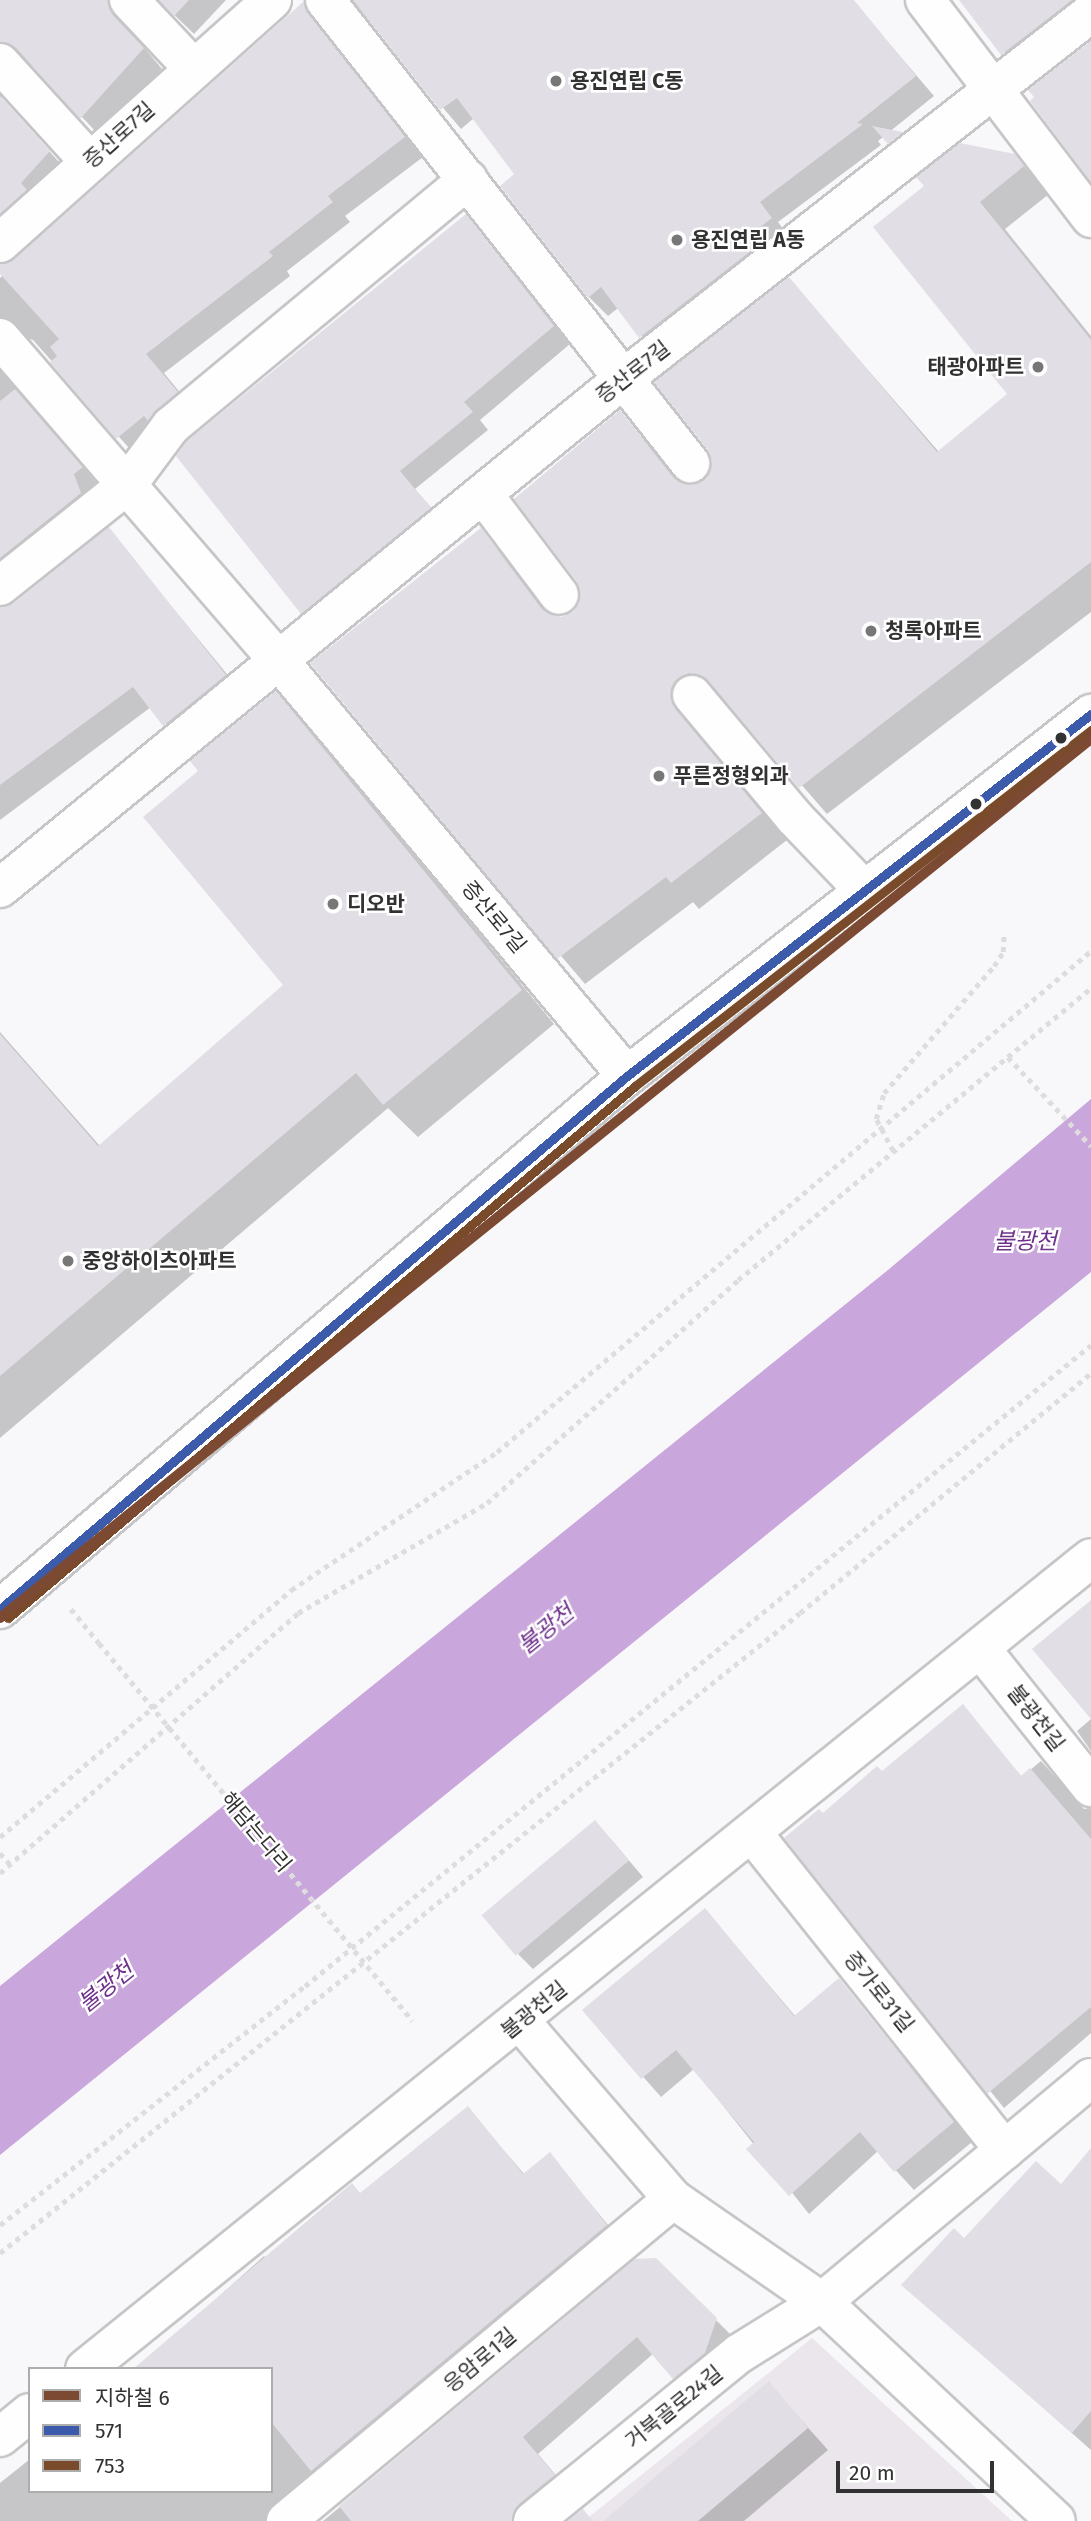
<!DOCTYPE html>
<html>
<head>
<meta charset="utf-8">
<style>
	body { margin:0 }
	#map { position:relative; width:1091px; height:2521px; overflow:hidden; background:#f8f7f9; font-family:"Fira Sans","Noto Sans KR",sans-serif }
	div>[style] { position:absolute }
	[style*='--x'] { left:calc(var(--x)*1px); top:calc(var(--y)*1px); width:calc(var(--w)*1px); rotate:calc(var(--a)*1deg) }
	.built>* { inset:0; background:#eae6ec }
	.water>* { inset:0; background:#c9a6db }
	.shadow>* { inset:0; background:#0003 }
	.building>* { inset:0; background:#e2dee5; transform-origin:0 0 }
	.path>* { height:4.5px; margin-top:-2.25px; transform-origin:0; background:repeating-linear-gradient(90deg,#ddd 0 5px,transparent 0 10px) }
	.roads { filter:drop-shadow(2px 0 #c6c5c7) drop-shadow(-2px 0 #c6c5c7) drop-shadow(0 2px #c6c5c7) drop-shadow(0 -2px #c6c5c7) }
	.minor>* { height:38px; margin:-19px; padding:0 19px; transform-origin:19px; border-radius:19px; background:#fefefe }
	.major>* { height:38px; margin:-19px; padding:0 19px; transform-origin:19px; border-radius:19px; background:#fefefe }
	.path-bridge>* { height:4.5px; margin-top:-2.25px; transform-origin:0; background:repeating-linear-gradient(90deg,#ddd 0 5px,transparent 0 10px) }
	.bus-1>* { height:9px; margin:-4.5px; padding:0 4.5px; transform-origin:4.5px; border-radius:4.5px; background:#3d5bab }
	.bus-2>* { height:9px; margin:-4.5px; padding:0 4.5px; transform-origin:4.5px; border-radius:4.5px; background:#7a4b2a }
	.metro-1>* { height:10px; margin:-5px; padding:0 5px; transform-origin:5px; border-radius:5px; background:#7c4932 }
	.dots>* { width:19px; height:19px; translate:-50% -50%; box-sizing:border-box; border:4px solid #fff; border-radius:50% }
	span { translate:-50% -50%; white-space:nowrap; text-align:center; line-height:1.15; -webkit-text-stroke:5px #fff; paint-order:stroke }
	.poi-label { font-size:21px; color:#333233; font-weight:700 }
	.left { translate:0 -50%; text-align:left }
	.right { translate:-100% -50%; text-align:right }
	.street-label { font-size:21px; color:#333233 }
	.water-label { font-size:23px; color:#6f318b; font-style:italic }
	.legend { position:absolute; left:28px; top:2367px; width:245px; height:126px; box-sizing:border-box; background:#fff; border:2px solid #adadad; margin:0; padding:9px 12px; list-style:none; font-size:21px; color:#333233 }
	.legend li { display:flex; align-items:center; gap:14px; height:35px }
	.legend b { width:35px; border:2px solid #adadad }
	.scale { position:absolute; left:836px; top:2461px; width:158px; height:32px; box-sizing:border-box; border:4px solid #333233; border-top:0; padding-left:9px; font-size:21px; line-height:24px; white-space:nowrap; color:#333233; -webkit-text-stroke:5px #fff; paint-order:stroke }
</style>
</head>
<body>
<div id="map">
	<div class="built">
		<i style="clip-path:polygon(812px 2338px,1012px 2521px,584px 2521px)"></i>
	</div>
	<div class="water">
		<i style="clip-path:polygon(1091px 1099px,1091px 1272px,0 2155px,0 1986px,888px 1270px)"></i>
	</div>
	<div class="shadow">
		<i style="clip-path:polygon(0 0,148px 0,133px 4px,127px 27px,162px 69px,97px 133px,34px 66px,16px 60px,0 73px)"></i>
		<i style="clip-path:polygon(159px 0,226px 0,194px 34px)"></i>
		<i style="clip-path:polygon(352px 0,852px 0,934px 96px,878px 141px,881px 145px,778px 222px,790px 238px,660px 357px,618px 308px,608px 316px,589px 297px,517px 175px,474px 118px,461px 129px)"></i>
		<i style="clip-path:polygon(960px 0,1091px 0,1023px 74px)"></i>
		<i style="clip-path:polygon(284px 21px,324px 28px,423px 157px,345px 216px,350px 222px,287px 271px,290px 276px,164px 373px,196px 412px,137px 457px,33px 340px,15px 335px,0 349px,0 278px)"></i>
		<i style="clip-path:polygon(0 88px,2px 99px,68px 172px,0 245px)"></i>
		<i style="clip-path:polygon(1014px 155px,1049px 194px,1005px 229px,1091px 336px,1091px 612px,827px 814px,731px 704px,716px 699px,697px 715px,701px 737px,787px 840px,699px 909px,693px 902px,585px 984px,312px 664px,481px 530px,551px 614px,561px 619px,574px 613px,581px 603px,620px 413px,681px 482px,692px 487px,705px 481px,789px 279px,939px 452px,1010px 394px,875px 228px)"></i>
		<i style="clip-path:polygon(466px 216px,570px 344px,480px 420px,488px 430px,415px 489px,446px 525px,319px 630px,302px 613px)"></i>
		<i style="clip-path:polygon(0 364px,2px 373px,100px 487px,0 600px)"></i>
		<i style="clip-path:polygon(109px 530px,244px 695px,184px 744px,151px 707px,0 820px,0 607px,14px 605px)"></i>
		<i style="clip-path:polygon(276px 694px,309px 727px,554px 1024px,418px 1137px,388px 1108px,0 1438px,0 1032px,100px 1146px,286px 986px,201px 772px)"></i>
		<i style="clip-path:polygon(962px 1707px,1022px 1777px,1041px 1761px,1084px 1809px,1091px 1808px,1091px 2033px,1004px 2108px,786px 1838px,882px 1773px)"></i>
		<i style="clip-path:polygon(1091px 1719px,1091px 1751px,1077px 1731px)"></i>
		<i style="clip-path:polygon(609px 1837px,643px 1877px,533px 1969px,518px 1954px)"></i>
		<i style="clip-path:polygon(705px 1910px,796px 2017px,839px 1980px,972px 2142px,914px 2190px,878px 2151px,809px 2214px,694px 2069px,661px 2097px,584px 2010px)"></i>
		<i style="clip-path:polygon(468px 2109px,525px 2175px,550px 2155px,623px 2243px,288px 2521px,0 2521px,0 2483px,30px 2459px,30px 2491px,271px 2491px,271px 2369px,138px 2369px,264px 2256px,267px 2258px,361px 2194px)"></i>
		<i style="clip-path:polygon(1091px 2151px,1091px 2450px,904px 2285px,964px 2240px,1061px 2186px)"></i>
		<i style="clip-path:polygon(656px 2260px,732px 2336px,691px 2394px,654px 2353px,538px 2454px,570px 2492px,538px 2521px,323px 2521px,635px 2261px)"></i>
		<i style="clip-path:polygon(769px 2384px,828px 2450px,744px 2521px,606px 2521px)"></i>
	</div>
	<div class="building">
		<i style="clip-path:polygon(0 0,108px 0,113px 15px,144px 48px,80px 119px,16px 48px,0 42px)"></i>
		<i style="clip-path:polygon(159px 0,189px 0,174px 16px)"></i>
		<i style="clip-path:polygon(353px 0,854px 0,916px 76px,857px 123px,863px 124px,760px 202px,772px 218px,752px 233px,761px 243px,639px 338px,601px 287px,588px 298px,500px 186px,514px 174px,457px 98px,440px 110px)"></i>
		<i style="clip-path:polygon(959px 0,1072px 0,1001px 55px)"></i>
		<i style="clip-path:polygon(303px 2px,405px 137px,328px 196px,333px 202px,269px 252px,273px 256px,146px 354px,178px 392px,148px 421px,144px 416px,116px 439px,50px 362px,57px 356px,50px 347px,59px 339px,0 274px,0 264px,15px 259px)"></i>
		<i style="clip-path:polygon(1091px 41px,1091px 182px,1030px 101px,1034px 97px,1028px 90px)"></i>
		<i style="clip-path:polygon(0 96px,50px 151px,21px 183px,27px 190px,0 214px)"></i>
		<i style="clip-path:polygon(872px 126px,903px 132px,888px 144px)"></i>
		<i style="clip-path:polygon(960px 143px,1015px 154px,1024px 166px,980px 202px,1091px 340px,1091px 562px,799px 788px,708px 681px,689px 673px,679px 678px,671px 688px,675px 708px,762px 813px,671px 883px,666px 877px,557px 959px,310px 663px,481px 528px,542px 609px,561px 617px,573px 612px,579px 603px,577px 582px,514px 499px,620px 410px,673px 477px,692px 485px,704px 480px,712px 461px,708px 450px,654px 382px,789px 277px,937px 452px,1007px 394px,873px 227px,924px 186px,916px 177px)"></i>
		<i style="clip-path:polygon(466px 214px,554px 326px,464px 402px,473px 412px,400px 471px,431px 508px,301px 614px,176px 456px,187px 441px)"></i>
		<i style="clip-path:polygon(15px 389px,83px 467px,74px 474px,81px 493px,0 558px,0 401px)"></i>
		<i style="clip-path:polygon(109px 527px,226px 675px,163px 726px,133px 687px,0 785px,0 607px,14px 603px)"></i>
		<i style="clip-path:polygon(276px 691px,522px 990px,383px 1105px,356px 1073px,0 1376px,0 1034px,98px 1146px,283px 985px,143px 817px,198px 771px,190px 761px)"></i>
		<i style="clip-path:polygon(1091px 1600px,1091px 1719px,1032px 1649px)"></i>
		<i style="clip-path:polygon(963px 1704px,1021px 1776px,1030px 1768px,1091px 1839px,1091px 2007px,987px 2094px,784px 1838px,819px 1809px,823px 1813px,877px 1766px,882px 1771px)"></i>
		<i style="left:595px;top:1820px;width:53px;height:148px;rotate:50deg"></i>
		<i style="clip-path:polygon(705px 1908px,794px 2016px,839px 1978px,954px 2122px,894px 2172px,860px 2132px,789px 2196px,746px 2149px,754px 2142px,676px 2050px,641px 2079px,582px 2010px)"></i>
		<i style="clip-path:polygon(468px 2106px,523px 2174px,550px 2152px,607px 2225px,311px 2471px,271px 2422px,271px 2369px,133px 2369px,352px 2183px,360px 2193px)"></i>
		<i style="clip-path:polygon(1091px 2148px,1091px 2411px,1072px 2433px,901px 2285px,954px 2228px,964px 2238px,1036px 2161px,1061px 2184px)"></i>
		<i style="clip-path:polygon(656px 2258px,717px 2318px,705px 2353px,673px 2379px,637px 2337px,523px 2437px,555px 2475px,519px 2504px,512px 2521px,351px 2521px,339px 2506px,635px 2259px)"></i>
		<i style="clip-path:polygon(769px 2381px,808px 2428px,698px 2521px,603px 2521px)"></i>
		<i style="clip-path:polygon(583px 2509px,593px 2521px,568px 2521px)"></i>
	</div>
	<div class="path">
		<i style="--x:1008;--y:1057;--w:122;--a:47"></i>
		<i style="--x:893;--y:1151;--w:36;--a:-118"></i>
		<i style="--x:876;--y:1119;--w:27;--a:-73"></i>
		<i style="--x:884;--y:1093;--w:168;--a:-49.1"></i>
		<i style="--x:994;--y:966;--w:17;--a:-57"></i>
		<i style="--x:1003;--y:952;--w:18;--a:-87"></i>
		<i style="--x:71;--y:1609;--w:44;--a:50.5"></i>
		<i style="--x:0;--y:1837;--w:382;--a:-40.3"></i>
		<i style="--x:291;--y:1590;--w:248;--a:-33.8"></i>
		<i style="--x:497;--y:1452;--w:777;--a:-40.15"></i>
		<i style="--x:0;--y:1853;--w:15;--a:48"></i>
		<i style="--x:0;--y:1873;--w:395;--a:-41.1"></i>
		<i style="--x:298;--y:1613;--w:219;--a:-30.2"></i>
		<i style="--x:487;--y:1503;--w:336;--a:-41.6"></i>
		<i style="--x:738;--y:1280;--w:458;--a:-39.6"></i>
		<i style="--x:0;--y:2225;--w:387;--a:-38.1"></i>
		<i style="--x:305;--y:1986;--w:1014;--a:-39.2"></i>
		<i style="--x:0;--y:2253;--w:1024;--a:-38.66"></i>
		<i style="--x:800;--y:1613;--w:377;--a:-39.5"></i>
	</div>
	<div class="roads">
		<div class="minor">
			<i style="--x:129;--y:0;--w:93;--a:46.7"></i>
			<i style="--x:325;--y:0;--w:590;--a:51.75"></i>
			<i style="--x:925;--y:0;--w:274;--a:52.7"></i>
			<i style="--x:0;--y:63;--w:134;--a:47.7"></i>
			<i style="--x:0;--y:243;--w:365;--a:-41.8"></i>
			<i style="--x:0;--y:338;--w:428;--a:49.2"></i>
			<i style="--x:280;--y:662;--w:540;--a:50.03"></i>
			<i style="--x:483;--y:494;--w:126;--a:53"></i>
			<i style="--x:0;--y:586;--w:162;--a:-38.5"></i>
			<i style="--x:127;--y:485;--w:74;--a:-53.3"></i>
			<i style="--x:171;--y:426;--w:386;--a:-39.7"></i>
			<i style="--x:692;--y:695;--w:159;--a:50.1"></i>
			<i style="--x:794;--y:817;--w:105;--a:46.2"></i>
			<i style="--x:0;--y:888;--w:804;--a:-39.25"></i>
			<i style="--x:623;--y:379;--w:594;--a:-38.03"></i>
			<i style="--x:980;--y:1648;--w:178;--a:51.4"></i>
			<i style="--x:753;--y:1834;--w:404;--a:51.5"></i>
			<i style="--x:520;--y:2021;--w:235;--a:49.3"></i>
			<i style="--x:673;--y:2199;--w:181;--a:34.7"></i>
			<i style="--x:822;--y:2302;--w:320;--a:43.1"></i>
			<i style="--x:85;--y:2369;--w:1292;--a:-38.87"></i>
			<i style="--x:0;--y:2437;--w:38;--a:-39"></i>
			<i style="--x:286;--y:2521;--w:503;--a:-39.76"></i>
			<i style="--x:533;--y:2521;--w:267;--a:-39.1"></i>
			<i style="--x:740;--y:2353;--w:97;--a:-31.9"></i>
			<i style="--x:822;--y:2302;--w:350;--a:-39.8"></i>
		</div>
		<div class="major">
			<i style="--x:0;--y:1609;--w:823;--a:-40.37"></i>
			<i style="--x:627;--y:1076;--w:589;--a:-37.96"></i>
		</div>
	</div>
	<div class="path-bridge">
		<i style="--x:99;--y:1643;--w:491;--a:50.3"></i>
	</div>
	<div class="bus-1">
		<i style="--x:0;--y:1609;--w:823;--a:-40.37"></i>
		<i style="--x:627;--y:1076;--w:589;--a:-37.96"></i>
	</div>
	<div class="bus-2">
		<i style="--x:8;--y:1618;--w:822;--a:-40.31"></i>
		<i style="--x:635;--y:1086;--w:579;--a:-37.98"></i>
	</div>
	<div class="metro-1">
		<i style="--x:0;--y:1618;--w:1401;--a:-38.86"></i>
	</div>
	<div class="dots">
		<i style="left:556px;top:81px;background:#787778"></i>
		<i style="left:677px;top:240px;background:#787778"></i>
		<i style="left:1038px;top:367px;background:#787778"></i>
		<i style="left:871px;top:631px;background:#787778"></i>
		<i style="left:1061px;top:738px;background:#333233"></i>
		<i style="left:659px;top:776px;background:#787778"></i>
		<i style="left:976px;top:804px;background:#333233"></i>
		<i style="left:333px;top:904px;background:#787778"></i>
		<i style="left:68px;top:1261px;background:#787778"></i>
	</div>
	<div class="poi-label">
		<span class="left" style="left:570px;top:81px">용진연립 C동</span>
		<span class="left" style="left:691px;top:240px">용진연립 A동</span>
		<span class="right" style="left:1024px;top:367px">태광아파트</span>
		<span class="left" style="left:885px;top:631px">청록아파트</span>
		<span class="left" style="left:673px;top:776px">푸른정형외과</span>
		<span class="left" style="left:347px;top:904px">디오반</span>
		<span class="left" style="left:82px;top:1261px">중앙하이츠아파트</span>
	</div>
	<div class="street-label">
		<span style="left:119px;top:135px;rotate:-42deg">증산로7길</span>
		<span style="left:633px;top:372px;rotate:-38deg">증산로7길</span>
		<span style="left:494px;top:917px;rotate:50deg">증산로7길</span>
		<span style="left:1036px;top:1718px;rotate:52deg">불광천길</span>
		<span style="left:256px;top:1832px;rotate:50deg">해담는다리</span>
		<span style="left:879px;top:1992px;rotate:51deg">증가로31길</span>
		<span style="left:534px;top:2010px;rotate:-39deg">불광천길</span>
		<span style="left:480px;top:2360px;rotate:-40deg">응암로1길</span>
		<span style="left:674px;top:2407px;rotate:-39deg">거북골로24길</span>
	</div>
	<div class="water-label">
		<span style="left:1025px;top:1241px">불광천</span>
		<span style="left:546px;top:1629px;rotate:-39deg">불광천</span>
		<span style="left:106px;top:1987px;rotate:-39deg">불광천</span>
	</div>
	<ul class="legend">
	<li><b style="height:9px;background:#7c4932"></b>지하철 6</li>
	<li><b style="height:9px;background:#3d5bab"></b>571</li>
	<li><b style="height:9px;background:#7a4b2a"></b>753</li>
	</ul>
	<div class="scale">20 m</div>
</div>
</body>
</html>
